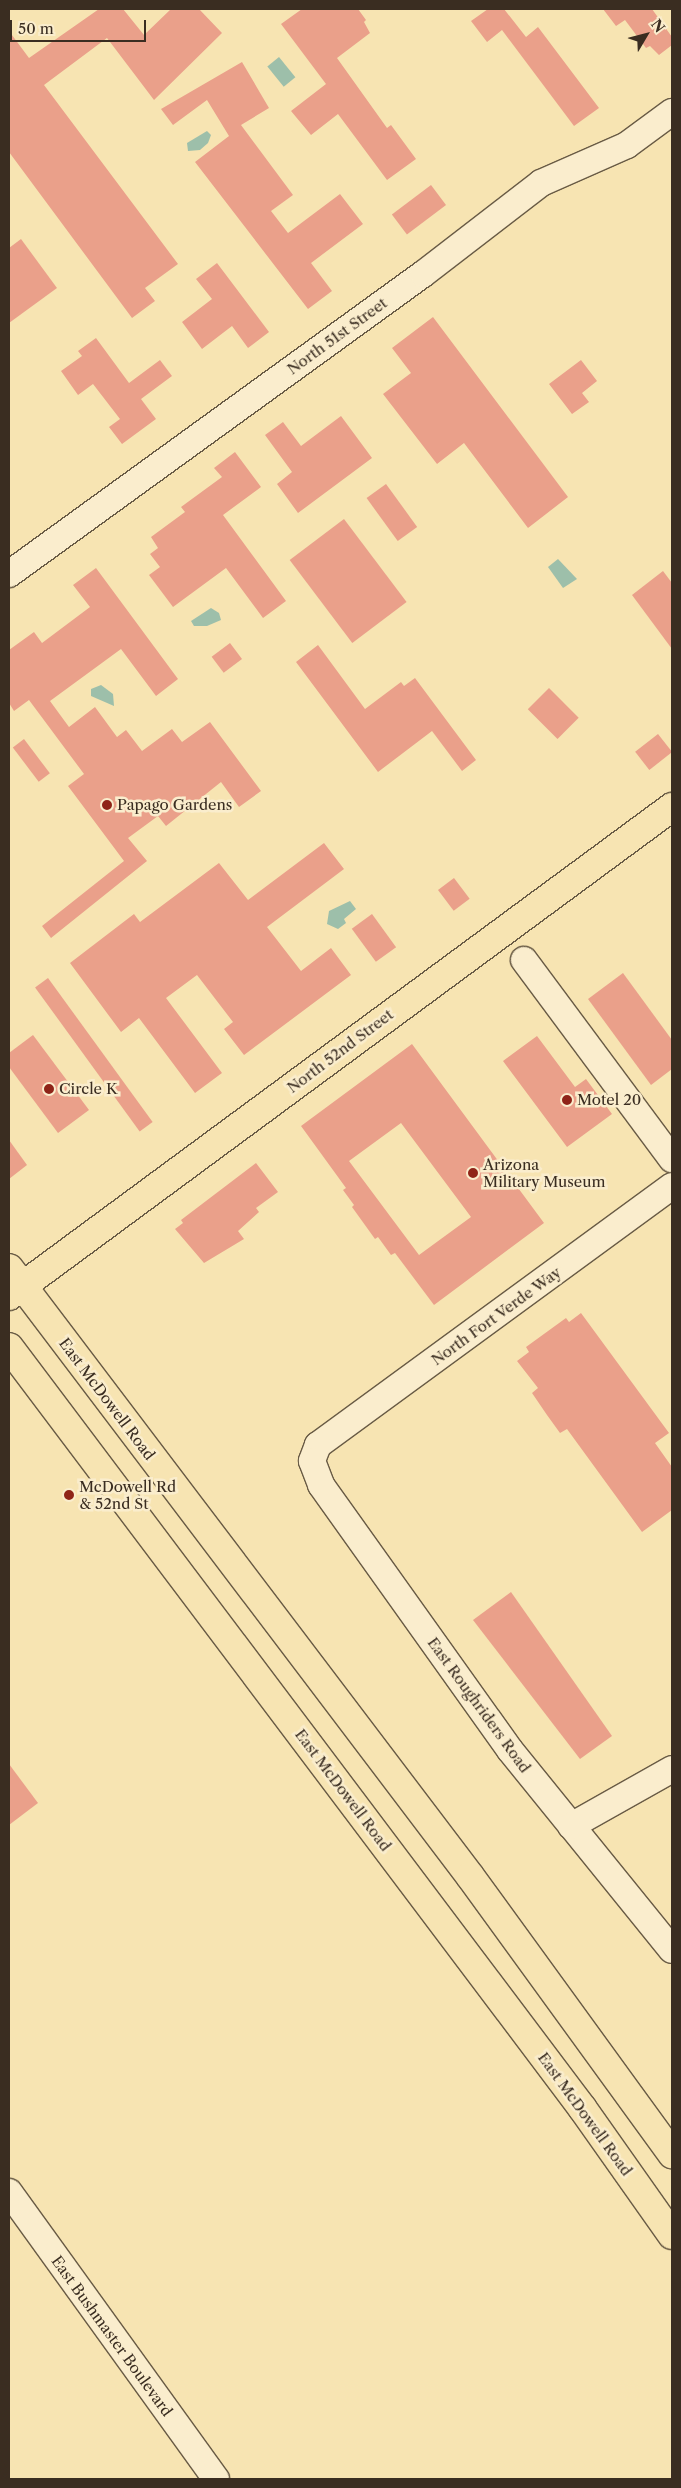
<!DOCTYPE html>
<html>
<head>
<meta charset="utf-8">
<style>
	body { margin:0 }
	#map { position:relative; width:681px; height:2488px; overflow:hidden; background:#f7e4b2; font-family:"Libre Caslon Text",serif }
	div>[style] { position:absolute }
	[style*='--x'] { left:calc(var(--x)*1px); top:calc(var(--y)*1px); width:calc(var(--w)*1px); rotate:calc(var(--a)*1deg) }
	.water>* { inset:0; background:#9dbfaa; transform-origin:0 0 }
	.building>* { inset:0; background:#eaa08a; transform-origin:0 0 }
	.roads { filter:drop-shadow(1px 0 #695b45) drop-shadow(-1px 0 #695b45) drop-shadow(0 1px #695b45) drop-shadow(0 -1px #695b45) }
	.minor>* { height:26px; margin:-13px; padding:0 13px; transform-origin:13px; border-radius:13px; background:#faedcd }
	.major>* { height:28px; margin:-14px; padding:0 14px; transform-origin:14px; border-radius:14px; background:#f7e4b2 }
	.dots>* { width:14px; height:14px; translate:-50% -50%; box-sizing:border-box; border:2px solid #faedcd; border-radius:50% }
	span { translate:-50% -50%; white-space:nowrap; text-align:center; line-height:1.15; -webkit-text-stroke:5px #faedcd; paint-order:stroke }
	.street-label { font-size:15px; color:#3a2d21 }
	.poi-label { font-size:15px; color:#3a2d21 }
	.left { translate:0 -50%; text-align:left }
	.frame { position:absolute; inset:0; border:10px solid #3a2d21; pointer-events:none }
	.north { position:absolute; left:621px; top:10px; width:50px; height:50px; -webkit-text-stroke:4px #faedcd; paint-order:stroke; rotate:53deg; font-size:14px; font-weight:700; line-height:20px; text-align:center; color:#3a2d21 }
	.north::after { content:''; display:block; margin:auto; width:18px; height:22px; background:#3a2d21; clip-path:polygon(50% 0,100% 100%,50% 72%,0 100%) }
	.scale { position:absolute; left:10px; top:20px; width:136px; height:22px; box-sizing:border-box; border:2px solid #3a2d21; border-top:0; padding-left:6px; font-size:15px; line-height:18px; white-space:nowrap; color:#3a2d21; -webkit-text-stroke:4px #faedcd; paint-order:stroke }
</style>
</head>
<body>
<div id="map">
	<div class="water">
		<i style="left:279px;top:57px;width:26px;height:15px;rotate:51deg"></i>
		<i style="clip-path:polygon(207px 131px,211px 135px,208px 143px,200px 150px,188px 151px,187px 143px)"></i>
		<i style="clip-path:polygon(558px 559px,577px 579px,563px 588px,548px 567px)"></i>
		<i style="clip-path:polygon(211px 608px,219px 613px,221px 620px,207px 626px,194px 626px,191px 621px)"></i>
		<i style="clip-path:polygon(101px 685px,113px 694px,114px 706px,91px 696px,91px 689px)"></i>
		<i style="clip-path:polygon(350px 901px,356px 909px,344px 919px,346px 923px,338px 929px,327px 924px,329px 911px)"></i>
	</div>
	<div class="building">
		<i style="clip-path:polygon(99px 9px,123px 9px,144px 35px,171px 9px,199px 9px,222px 33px,154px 100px,107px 38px,44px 85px,178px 264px,145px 288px,155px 301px,132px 318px,9px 152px,9px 31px,29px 58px)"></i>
		<i style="clip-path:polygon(302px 9px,358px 9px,366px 20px,364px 22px,370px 33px,337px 58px,387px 128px,391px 125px,416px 159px,387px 180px,338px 114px,311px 135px,291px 111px,326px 84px,281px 24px)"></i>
		<i style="clip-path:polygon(488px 9px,504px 9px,526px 37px,538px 27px,599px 108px,574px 126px,502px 30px,487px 42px,471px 21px)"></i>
		<i style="clip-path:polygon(603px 9px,652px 9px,672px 37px,672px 45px,659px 55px,650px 46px,646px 48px,625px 20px,616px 26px)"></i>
		<i style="clip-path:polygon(242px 62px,269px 108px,241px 125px,293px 195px,271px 211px,288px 233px,340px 194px,363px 224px,311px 263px,332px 291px,308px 309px,195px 162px,229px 136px,207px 100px,173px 125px,161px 109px)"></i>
		<i style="left:431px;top:185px;width:25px;height:49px;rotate:53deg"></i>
		<i style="clip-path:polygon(21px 239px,57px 288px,9px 323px,9px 248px)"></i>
		<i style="clip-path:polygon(217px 263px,269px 332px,248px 348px,232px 326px,202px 349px,182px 322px,212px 299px,196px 279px)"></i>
		<i style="clip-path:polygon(433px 317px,568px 497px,528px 528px,464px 443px,437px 464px,383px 394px,411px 373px,392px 348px)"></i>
		<i style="clip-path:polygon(96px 338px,129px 383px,160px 360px,172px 376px,141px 399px,156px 419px,122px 444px,109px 427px,120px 419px,93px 384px,78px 395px,61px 371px,82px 356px,78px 351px)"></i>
		<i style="clip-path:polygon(581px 360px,597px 381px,582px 393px,589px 402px,572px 414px,549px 384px)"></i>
		<i style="clip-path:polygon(341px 416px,372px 458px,298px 513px,277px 484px,292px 472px,265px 435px,283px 422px,301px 446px)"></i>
		<i style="clip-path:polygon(235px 452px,261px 487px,223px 515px,286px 601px,263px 618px,226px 568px,173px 607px,149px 575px,160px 567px,150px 554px,158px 548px,151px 537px,185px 512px,181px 507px,222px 477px,214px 468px)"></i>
		<i style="left:386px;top:484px;width:53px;height:24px;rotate:54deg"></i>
		<i style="left:344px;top:519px;width:104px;height:68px;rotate:53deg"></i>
		<i style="clip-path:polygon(96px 568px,178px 679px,156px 696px,121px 649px,50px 701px,69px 727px,95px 707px,117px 737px,126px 730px,142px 751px,172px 729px,182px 742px,210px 722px,261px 791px,239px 807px,221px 782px,166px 826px,158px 816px,128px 838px,147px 861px,51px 938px,42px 926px,124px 861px,68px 786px,84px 774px,29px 700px,14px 711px,9px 703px,9px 650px,34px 632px,42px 643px,90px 607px,73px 585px)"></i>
		<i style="clip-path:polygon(663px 571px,672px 583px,672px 649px,632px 595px)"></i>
		<i style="left:230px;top:643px;width:20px;height:23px;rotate:53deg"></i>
		<i style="clip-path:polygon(318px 645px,365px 709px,401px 682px,404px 686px,415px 678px,476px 760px,462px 771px,432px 731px,378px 772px,296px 662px)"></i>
		<i style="left:549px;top:688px;width:42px;height:30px;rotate:45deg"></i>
		<i style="left:658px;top:734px;width:23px;height:29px;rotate:52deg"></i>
		<i style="left:24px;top:739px;width:43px;height:14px;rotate:53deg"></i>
		<i style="clip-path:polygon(324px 843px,344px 869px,267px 927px,301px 971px,331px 948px,351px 975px,244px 1055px,224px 1029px,233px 1022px,197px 975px,166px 998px,222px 1073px,195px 1093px,139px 1018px,121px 1032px,70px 963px,134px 914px,140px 922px,219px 863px,248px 900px)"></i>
		<i style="left:454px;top:878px;width:26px;height:20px;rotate:53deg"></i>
		<i style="left:372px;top:914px;width:41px;height:25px;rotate:54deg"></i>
		<i style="clip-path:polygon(623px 973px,672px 1040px,672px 1069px,651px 1085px,588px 999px)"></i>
		<i style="left:48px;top:978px;width:178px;height:16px;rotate:54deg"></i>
		<i style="clip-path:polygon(33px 1035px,89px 1110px,58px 1133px,9px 1067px,9px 1053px)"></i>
		<i style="clip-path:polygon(537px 1036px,575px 1087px,586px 1079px,612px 1114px,567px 1147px,503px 1061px)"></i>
		<i style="clip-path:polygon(evenodd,412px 1044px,544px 1223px,434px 1305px,395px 1253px,391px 1255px,378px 1237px,375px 1239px,352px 1207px,354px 1205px,343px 1190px,346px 1188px,301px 1126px,412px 1044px,401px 1123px,471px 1217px,419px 1255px,349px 1161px,401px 1123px)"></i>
		<i style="clip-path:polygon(9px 1140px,27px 1165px,9px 1179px)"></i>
		<i style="clip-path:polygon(256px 1163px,278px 1192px,256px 1208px,259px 1212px,238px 1231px,244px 1239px,204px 1263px,175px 1229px,183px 1223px,181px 1220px)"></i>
		<i style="clip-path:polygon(581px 1313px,669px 1433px,655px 1443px,672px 1467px,672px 1510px,642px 1532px,567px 1429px,560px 1433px,547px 1415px,532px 1393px,538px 1388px,517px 1361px,529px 1352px,526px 1347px,566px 1318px,569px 1322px)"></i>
		<i style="clip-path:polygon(511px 1592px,612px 1736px,580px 1759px,473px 1620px)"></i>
		<i style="clip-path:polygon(9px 1764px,38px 1803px,9px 1825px)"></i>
	</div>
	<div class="roads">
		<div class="minor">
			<i style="--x:9;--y:574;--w:511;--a:-35.93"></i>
			<i style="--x:423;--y:274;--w:149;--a:-37.6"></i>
			<i style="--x:541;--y:183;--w:94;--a:-23.8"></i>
			<i style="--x:627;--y:145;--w:56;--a:-36.3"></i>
			<i style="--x:524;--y:960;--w:248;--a:53.4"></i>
			<i style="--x:672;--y:1186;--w:439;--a:143.8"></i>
			<i style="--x:318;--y:1445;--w:17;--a:111"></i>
			<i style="--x:312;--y:1461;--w:26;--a:69"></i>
			<i style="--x:321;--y:1485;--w:325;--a:54.5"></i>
			<i style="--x:510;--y:1750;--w:257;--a:51"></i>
			<i style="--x:571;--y:1826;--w:116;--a:-29.4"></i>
			<i style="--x:9;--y:2192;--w:354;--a:54.2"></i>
		</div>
		<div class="major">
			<i style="--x:9;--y:1268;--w:763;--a:52.83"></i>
			<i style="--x:470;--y:1876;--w:344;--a:54"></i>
			<i style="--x:9;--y:1296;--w:824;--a:-36.41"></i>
			<i style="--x:9;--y:1347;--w:954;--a:53.01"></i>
			<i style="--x:583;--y:2109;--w:154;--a:54.8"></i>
		</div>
	</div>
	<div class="dots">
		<i style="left:107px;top:805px;background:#8f2418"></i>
		<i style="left:49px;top:1089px;background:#8f2418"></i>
		<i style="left:567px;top:1100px;background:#8f2418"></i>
		<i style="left:473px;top:1173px;background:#8f2418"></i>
		<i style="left:69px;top:1495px;background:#8f2418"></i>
	</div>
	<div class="street-label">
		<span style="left:337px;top:336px;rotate:-36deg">North 51st Street</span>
		<span style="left:340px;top:1051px;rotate:-37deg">North 52nd Street</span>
		<span style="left:496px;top:1316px;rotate:-36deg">North Fort Verde Way</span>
		<span style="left:107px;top:1399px;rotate:53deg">East McDowell Road</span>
		<span style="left:479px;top:1705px;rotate:54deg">East Roughriders Road</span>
		<span style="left:343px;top:1790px;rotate:53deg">East McDowell Road</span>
		<span style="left:585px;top:2114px;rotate:54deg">East McDowell Road</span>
		<span style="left:112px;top:2336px;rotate:54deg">East Bushmaster Boulevard</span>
	</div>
	<div class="poi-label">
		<span class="left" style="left:117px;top:805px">Papago Gardens</span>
		<span class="left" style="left:59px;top:1089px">Circle K</span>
		<span class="left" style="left:577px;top:1100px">Motel 20</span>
		<span class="left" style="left:483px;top:1173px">Arizona<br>Military Museum</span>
		<span class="left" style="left:79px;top:1495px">McDowell Rd<br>&amp; 52nd St</span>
	</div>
	<div class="frame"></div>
	<div class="north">N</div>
	<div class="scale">50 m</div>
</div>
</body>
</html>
